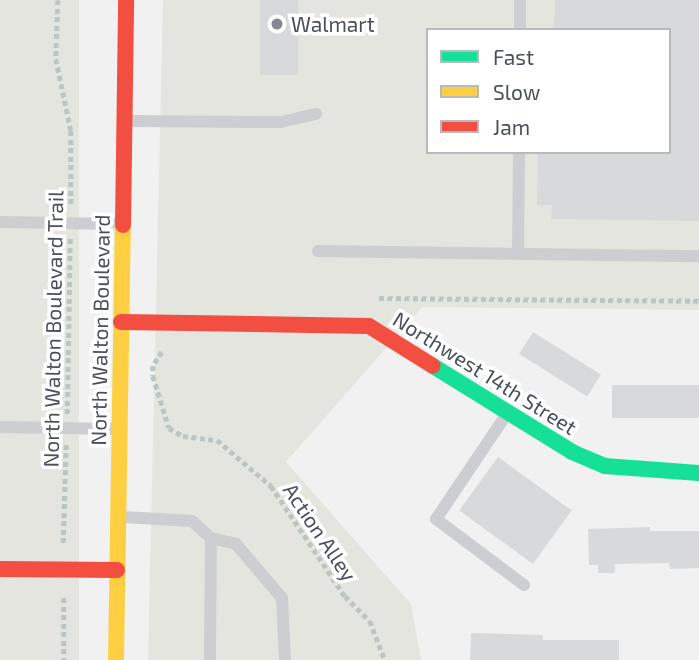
<!DOCTYPE html>
<html>
<head>
<meta charset="utf-8">
<style>
	body { margin:0 }
	#map { position:relative; width:699px; height:660px; overflow:hidden; background:#f1f1f1; font-family:"Exo 2",sans-serif }
	div>[style] { position:absolute }
	[style*='--x'] { left:calc(var(--x)*1px); top:calc(var(--y)*1px); width:calc(var(--w)*1px); rotate:calc(var(--a)*1deg) }
	.commercial>* { inset:0; background:#e5e5df; transform-origin:0 0 }
	.building>* { inset:0; background:#d8d9db; transform-origin:0 0 }
	.path>* { height:4.5px; margin-top:-2.25px; transform-origin:0; background:repeating-linear-gradient(90deg,#bbc5c4 0 5px,transparent 0 8.5px) }
	.lane>* { height:12px; margin:-6px; padding:0 6px; transform-origin:6px; border-radius:6px; background:#cdced1 }
	.fast>* { height:16px; margin:-8px; padding:0 8px; transform-origin:8px; border-radius:8px; background:#16e098 }
	.slow>* { height:16px; margin:-8px; padding:0 8px; transform-origin:8px; border-radius:8px; background:#ffcf43 }
	.jam>* { height:16px; margin:-8px; padding:0 8px; transform-origin:8px; border-radius:8px; background:#f24e42 }
	.dots>* { width:19px; height:19px; translate:-50% -50%; box-sizing:border-box; border:4px solid #fff; border-radius:50% }
	span { translate:-50% -50%; white-space:nowrap; text-align:center; line-height:1.15; -webkit-text-stroke:7px #fff; paint-order:stroke }
	.poi-label { font-size:21px; color:#494f5c }
	.left { translate:0 -50%; text-align:left }
	.street-label { font-size:21px; color:#494f5c }
	.legend { position:absolute; left:426px; top:28px; width:245px; height:126px; box-sizing:border-box; background:#fff; border:2px solid #b6b9be; margin:0; padding:9px 12px; list-style:none; font-size:21px; color:#494f5c }
	.legend li { display:flex; align-items:center; gap:14px; height:35px }
	.legend b { width:35px; border:2px solid #b6b9be }
</style>
</head>
<body>
<div id="map">
	<div class="commercial">
		<i style="left:0;top:0;width:79px;height:660px"></i>
		<i style="clip-path:polygon(evenodd,163px 0,699px 0,699px 310px,422px 307px,286px 462px,411px 604px,421px 660px,148px 660px,163px 0,428px 30px,669px 30px,669px 152px,428px 152px,428px 30px)"></i>
	</div>
	<div class="building">
		<i style="left:260px;top:0;width:38px;height:75px"></i>
		<i style="clip-path:polygon(555px 0,699px 0,699px 221px,551px 219px,552px 205px,537px 205px,538px 152px,669px 152px,669px 30px,554px 30px)"></i>
		<i style="left:533px;top:332px;width:80px;height:26px;rotate:32deg"></i>
		<i style="left:612px;top:385px;width:87px;height:33px"></i>
		<i style="left:498px;top:457px;width:91px;height:66px;rotate:36deg"></i>
		<i style="clip-path:polygon(650px 527px,650px 531px,699px 531px,699px 568px,670px 569px,669px 563px,615px 564px,615px 573px,598px 573px,598px 565px,589px 565px,588px 529px)"></i>
		<i style="clip-path:polygon(471px 633px,543px 635px,543px 640px,619px 640px,619px 660px,470px 660px)"></i>
	</div>
	<div class="path">
		<i style="--x:58;--y:0;--w:59;--a:91.9"></i>
		<i style="--x:56;--y:59;--w:74;--a:78.2"></i>
		<i style="--x:71;--y:131;--w:77;--a:90"></i>
		<i style="--x:379;--y:298;--w:320;--a:0.5"></i>
		<i style="--x:162;--y:352;--w:17;--a:123"></i>
		<i style="--x:153;--y:366;--w:10;--a:90"></i>
		<i style="--x:153;--y:376;--w:54;--a:72.9"></i>
		<i style="--x:169;--y:428;--w:16;--a:30"></i>
		<i style="--x:183;--y:436;--w:34;--a:7"></i>
		<i style="--x:217;--y:440;--w:71;--a:40.4"></i>
		<i style="--x:271;--y:486;--w:133;--a:56.1"></i>
		<i style="--x:345;--y:596;--w:35;--a:45"></i>
		<i style="--x:370;--y:621;--w:42;--a:69"></i>
		<i style="--x:67;--y:414;--w:177;--a:-89"></i>
		<i style="--x:63;--y:543;--w:99;--a:-88.3"></i>
		<i style="--x:64;--y:598;--w:62;--a:90"></i>
	</div>
	<div class="lane">
		<i style="--x:520;--y:30;--w:30;--a:-90"></i>
		<i style="--x:128;--y:121;--w:153;--a:0.4"></i>
		<i style="--x:281;--y:122;--w:36;--a:-13"></i>
		<i style="--x:0;--y:222;--w:119;--a:1"></i>
		<i style="--x:318;--y:251;--w:381;--a:0.8"></i>
		<i style="--x:518;--y:253;--w:101;--a:-89.4"></i>
		<i style="--x:506;--y:415;--w:125;--a:123.9"></i>
		<i style="--x:436;--y:519;--w:110;--a:36.9"></i>
		<i style="--x:0;--y:427;--w:115;--a:1"></i>
		<i style="--x:123;--y:517;--w:69;--a:3.3"></i>
		<i style="--x:192;--y:521;--w:25;--a:42"></i>
		<i style="--x:211;--y:538;--w:122;--a:90.5"></i>
		<i style="--x:211;--y:538;--w:26;--a:13"></i>
		<i style="--x:236;--y:544;--w:71;--a:49.6"></i>
		<i style="--x:282;--y:598;--w:62;--a:87.2"></i>
	</div>
	<div class="fast">
		<i style="--x:433;--y:366;--w:163;--a:31.7"></i>
		<i style="--x:572;--y:452;--w:36;--a:23"></i>
		<i style="--x:605;--y:466;--w:94;--a:4.3"></i>
	</div>
	<div class="slow">
		<i style="--x:116;--y:660;--w:435;--a:-89.1"></i>
	</div>
	<div class="jam">
		<i style="--x:123;--y:225;--w:225;--a:-89.2"></i>
		<i style="--x:121;--y:322;--w:248;--a:0.9"></i>
		<i style="--x:369;--y:326;--w:75;--a:32"></i>
		<i style="--x:0;--y:569;--w:117;--a:0.5"></i>
	</div>
	<div class="dots">
		<i style="left:277px;top:24px;background:#848890"></i>
	</div>
	<div class="poi-label">
		<span class="left" style="left:291px;top:24px">Walmart</span>
	</div>
	<div class="street-label">
		<span style="left:53px;top:329px;rotate:-89deg">North Walton Boulevard Trail</span>
		<span style="left:100px;top:330px;rotate:-89deg">North Walton Boulevard</span>
		<span style="left:485px;top:373px;rotate:32deg">Northwest 14th Street</span>
		<span style="left:320px;top:532px;rotate:56deg">Action Alley</span>
	</div>
	<ul class="legend">
	<li><b style="height:9px;background:#16e098"></b>Fast</li>
	<li><b style="height:9px;background:#ffcf43"></b>Slow</li>
	<li><b style="height:9px;background:#f24e42"></b>Jam</li>
	</ul>
</div>
</body>
</html>
